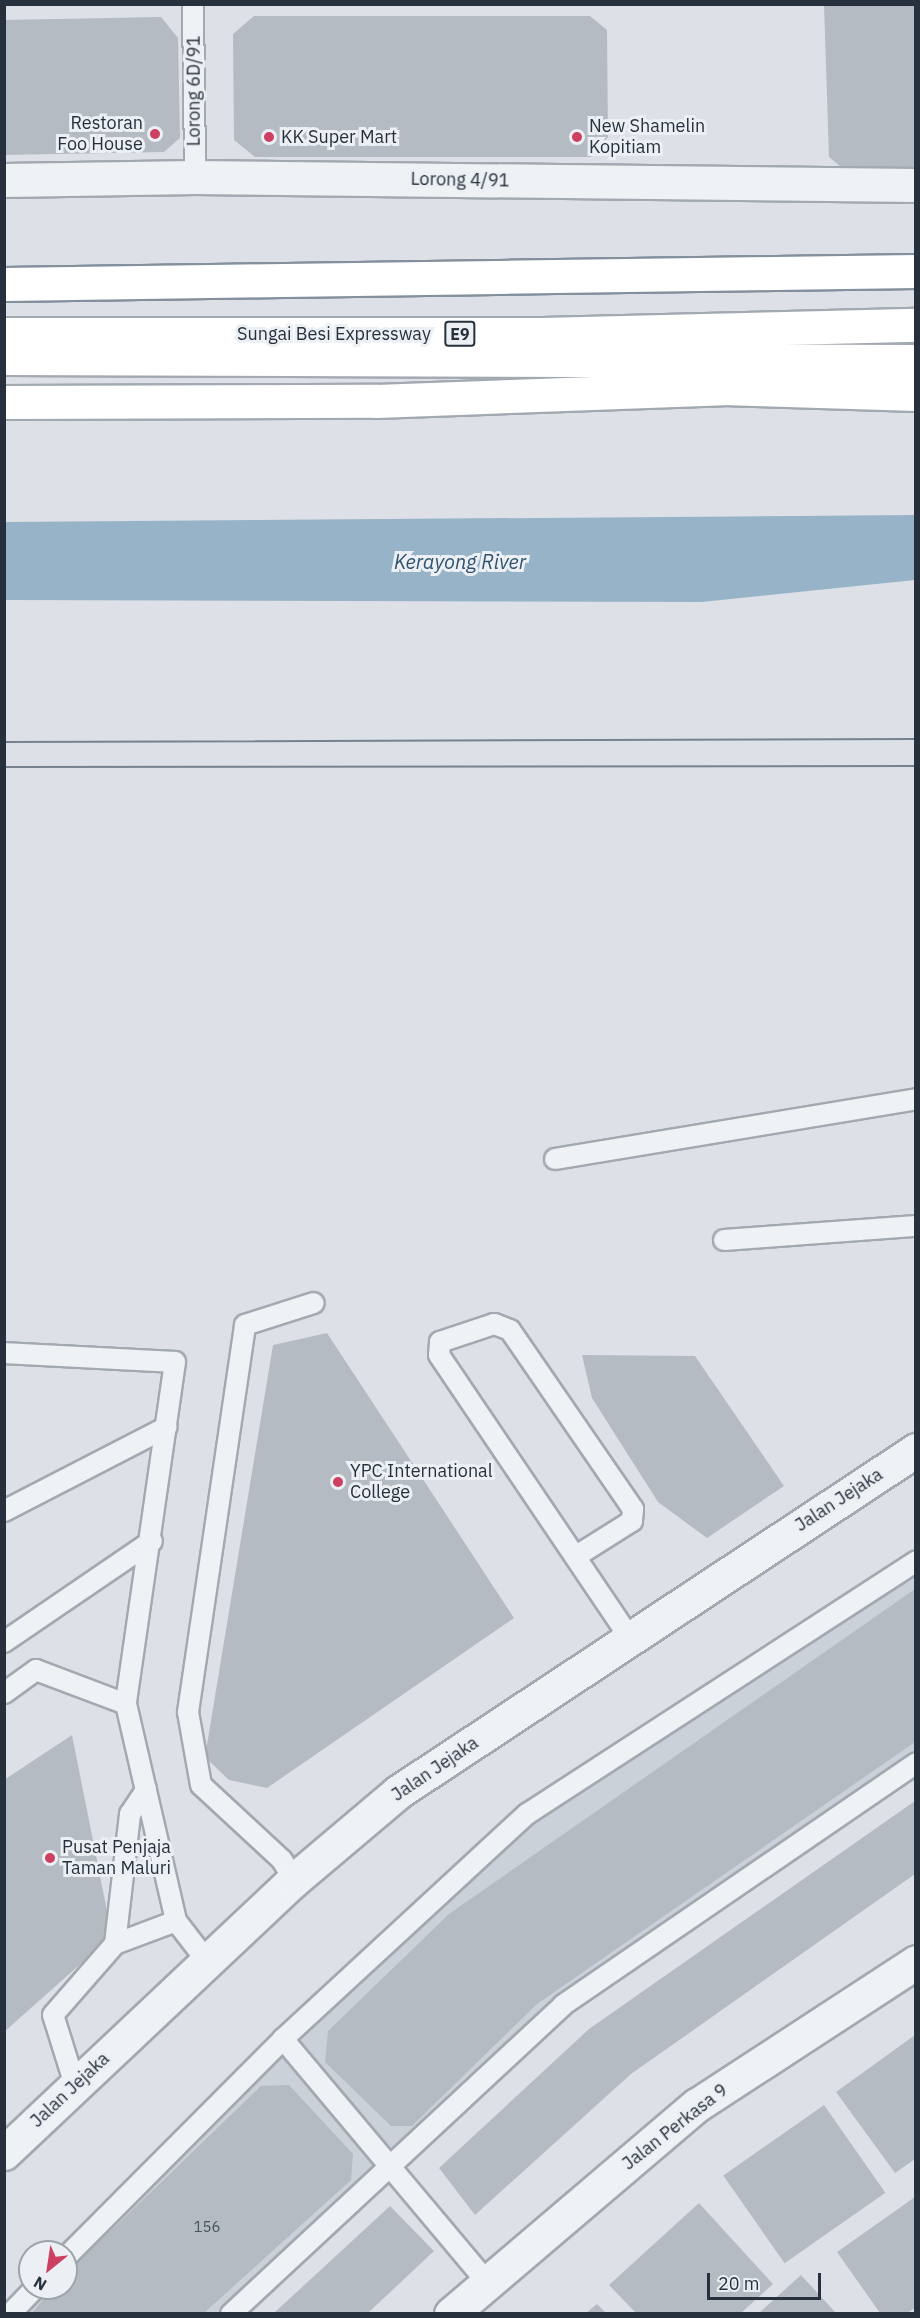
<!DOCTYPE html>
<html>
<head>
<meta charset="utf-8">
<style>
	body { margin:0 }
	#map { position:relative; width:920px; height:2318px; overflow:hidden; background:#dde1e7; font-family:"IBM Plex Sans",sans-serif }
	div>[style] { position:absolute }
	[style*='--x'] { left:calc(var(--x)*1px); top:calc(var(--y)*1px); width:calc(var(--w)*1px); rotate:calc(var(--a)*1deg) }
	.built>* { inset:0; background:#cbd1d9 }
	.water>* { inset:0; background:#97b3c7 }
	.building>* { inset:0; background:#b4bbc3; transform-origin:0 0 }
	.roads { filter:drop-shadow(2px 0 #a2a9b1) drop-shadow(-2px 0 #a2a9b1) drop-shadow(0 2px #a2a9b1) drop-shadow(0 -2px #a2a9b1) }
	.service>* { height:20px; margin:-10px; padding:0 10px; transform-origin:10px; border-radius:10px; background:#eff2f5 }
	.minor>* { height:33px; margin:-16.5px; padding:0 16.5px; transform-origin:16.5px; border-radius:16.5px; background:#eff2f5 }
	.tertiary>* { height:33px; margin:-16.5px; padding:0 16.5px; transform-origin:16.5px; border-radius:16.5px; background:#eff2f5 }
	.motorway>* { height:33px; margin:-16.5px; padding:0 16.5px; transform-origin:16.5px; border-radius:16.5px; background:#fff }
	.tram>* { height:1.5px; margin:-0.75px; padding:0 0.75px; transform-origin:0.75px; border-radius:0.75px; background:#768290 }
	.bridges { filter:drop-shadow(2px 0 #84909d) drop-shadow(-2px 0 #84909d) drop-shadow(0 2px #84909d) drop-shadow(0 -2px #84909d) }
	.motorway-bridge>* { height:33px; margin:-16.5px; padding:0 16.5px; transform-origin:16.5px; border-radius:16.5px; background:#fff }
	.dots>* { width:16px; height:16px; translate:-50% -50%; box-sizing:border-box; border:3px solid #ecf0f4; border-radius:50% }
	span { translate:-50% -50%; white-space:nowrap; text-align:center; line-height:1.15; -webkit-text-stroke:6px #ecf0f4; paint-order:stroke }
	.number-label { font-size:15px; color:#4a545e }
	.number-label span { -webkit-text-stroke-width:0 }
	.shield-label span { padding:2px 4px; background:#ecf0f4; border:2px solid; border-radius:4px; -webkit-text-stroke-width:0 }
	.shield-label { font-size:16px; color:#26313d; font-weight:700 }
	.street-label { font-size:18px; color:#26313d }
	.poi-label { font-size:18px; color:#26313d }
	.right { translate:-100% -50%; text-align:right }
	.left { translate:0 -50%; text-align:left }
	.water-label { font-size:20px; color:#315370; font-style:italic }
	.frame { position:absolute; inset:0; border:6px solid #26313d; pointer-events:none }
	.north { position:absolute; left:18px; top:2240px; width:60px; height:60px; box-sizing:border-box; background:#ecf0f4; border:2px solid #9da4ab; border-radius:50%; rotate:210deg; font-size:16px; font-weight:700; line-height:24px; text-align:center; color:#26313d }
	.north::after { content:''; display:block; margin:auto; width:21px; height:27px; background:#cd4062; clip-path:polygon(50% 0,100% 100%,50% 72%,0 100%) }
	.scale { position:absolute; left:707px; top:2273px; width:114px; height:27px; box-sizing:border-box; border:3px solid #26313d; border-top:0; padding-left:8px; font-size:18px; line-height:21px; white-space:nowrap; color:#26313d; -webkit-text-stroke:4px #ecf0f4; paint-order:stroke }
</style>
</head>
<body>
<div id="map">
	<div class="built">
		<i style="clip-path:polygon(915px 1571px,915px 1751px,550px 2003px,219px 2313px,24px 2314px,50px 2288px,66px 2288px,66px 2272px,299px 2038px,531px 1822px)"></i>
	</div>
	<div class="water">
		<i style="clip-path:polygon(915px 515px,915px 580px,702px 602px,5px 600px,5px 522px)"></i>
	</div>
	<div class="building">
		<i style="clip-path:polygon(824px 4px,915px 4px,915px 169px,846px 171px,829px 157px)"></i>
		<i style="clip-path:polygon(254px 16px,590px 16px,607px 30px,608px 137px,591px 157px,255px 157px,234px 140px,233px 34px)"></i>
		<i style="clip-path:polygon(161px 17px,178px 38px,180px 138px,164px 152px,4px 155px,4px 20px)"></i>
		<i style="clip-path:polygon(327px 1333px,514px 1618px,267px 1788px,229px 1780px,205px 1757px,273px 1345px)"></i>
		<i style="clip-path:polygon(582px 1355px,695px 1356px,784px 1486px,707px 1538px,658px 1502px,592px 1398px)"></i>
		<i style="clip-path:polygon(915px 1589px,915px 1742px,537px 2004px,412px 2126px,391px 2126px,325px 2062px,328px 2031px,449px 1914px)"></i>
		<i style="clip-path:polygon(72px 1735px,112px 1936px,4px 2032px,4px 1780px)"></i>
		<i style="clip-path:polygon(915px 1801px,915px 1874px,631px 2074px,475px 2215px,439px 2168px,589px 2029px)"></i>
		<i style="clip-path:polygon(915px 2035px,915px 2159px,895px 2173px,836px 2092px)"></i>
		<i style="clip-path:polygon(289px 2085px,353px 2154px,351px 2180px,204px 2313px,32px 2313px,53px 2288px,66px 2288px,66px 2274px,261px 2086px)"></i>
		<i style="left:824px;top:2105px;width:107px;height:123px;rotate:55deg"></i>
		<i style="clip-path:polygon(915px 2197px,915px 2308px,907px 2313px,880px 2313px,837px 2252px)"></i>
		<i style="clip-path:polygon(699px 2203px,773px 2284px,741px 2313px,636px 2313px,609px 2285px)"></i>
		<i style="clip-path:polygon(390px 2206px,434px 2251px,368px 2313px,274px 2313px)"></i>
		<i style="clip-path:polygon(801px 2275px,836px 2313px,759px 2313px)"></i>
		<i style="clip-path:polygon(597px 2304px,606px 2313px,586px 2313px)"></i>
	</div>
	<div class="roads">
		<div class="service">
			<i style="--x:193;--y:4;--w:173;--a:89.3"></i>
			<i style="--x:555;--y:1159;--w:366;--a:-9.4"></i>
			<i style="--x:724;--y:1240;--w:193;--a:-4.2"></i>
			<i style="--x:4;--y:1353;--w:171;--a:3"></i>
			<i style="--x:175;--y:1362;--w:345;--a:98.2"></i>
			<i style="--x:126;--y:1704;--w:96;--a:-159.3"></i>
			<i style="--x:36;--y:1670;--w:39;--a:144"></i>
			<i style="--x:4;--y:1511;--w:183;--a:-27.3"></i>
			<i style="--x:578;--y:1555;--w:64;--a:-32.2"></i>
			<i style="--x:632;--y:1521;--w:12;--a:-85"></i>
			<i style="--x:633;--y:1509;--w:217;--a:-124.5"></i>
			<i style="--x:510;--y:1330;--w:17;--a:-159"></i>
			<i style="--x:494;--y:1324;--w:57;--a:161.6"></i>
			<i style="--x:440;--y:1342;--w:13;--a:94"></i>
			<i style="--x:439;--y:1355;--w:341;--a:56"></i>
			<i style="--x:4;--y:1642;--w:179;--a:-34.3"></i>
			<i style="--x:126;--y:1704;--w:223;--a:77"></i>
			<i style="--x:176;--y:1921;--w:51;--a:52.2"></i>
			<i style="--x:294;--y:1880;--w:23;--a:-121"></i>
			<i style="--x:282;--y:1860;--w:110;--a:-137.2"></i>
			<i style="--x:201;--y:1785;--w:74;--a:-100.1"></i>
			<i style="--x:188;--y:1712;--w:391;--a:-81.6"></i>
			<i style="--x:245;--y:1325;--w:72;--a:-17.7"></i>
			<i style="--x:115;--y:1944;--w:65;--a:-20.7"></i>
			<i style="--x:283;--y:2039;--w:316;--a:50"></i>
			<i style="--x:75;--y:2085;--w:73;--a:-107.4"></i>
			<i style="--x:53;--y:2015;--w:94;--a:-48.9"></i>
			<i style="--x:115;--y:1944;--w:131;--a:-83.4"></i>
			<i style="--x:130;--y:1814;--w:29;--a:-56"></i>
			<i style="--x:66;--y:2257;--w:308;--a:-45.1"></i>
			<i style="--x:283;--y:2039;--w:332;--a:-42.7"></i>
			<i style="--x:527;--y:1814;--w:464;--a:-33"></i>
			<i style="--x:10;--y:2314;--w:36;--a:-46"></i>
			<i style="--x:231;--y:2314;--w:454;--a:-42.9"></i>
			<i style="--x:563;--y:2005;--w:428;--a:-34.4"></i>
		</div>
		<div class="minor">
			<i style="--x:4;--y:180;--w:191;--a:-0.9"></i>
			<i style="--x:195;--y:177;--w:721;--a:0.64"></i>
			<i style="--x:451;--y:2314;--w:323;--a:-40.4"></i>
			<i style="--x:697;--y:2105;--w:262;--a:-33.1"></i>
		</div>
		<div class="tertiary">
			<i style="--x:4;--y:2153;--w:398;--a:-43.3"></i>
			<i style="--x:294;--y:1880;--w:136;--a:-40.2"></i>
			<i style="--x:398;--y:1792;--w:621;--a:-33.43"></i>
		</div>
		<div class="motorway">
			<i style="--x:4;--y:334;--w:538;--a:0"></i>
			<i style="--x:542;--y:334;--w:374;--a:-1.4"></i>
			<i style="--x:4;--y:358;--w:912;--a:0.19"></i>
			<i style="--x:4;--y:402;--w:372;--a:-0.2"></i>
			<i style="--x:376;--y:401;--w:347;--a:-2.1"></i>
			<i style="--x:723;--y:388;--w:193;--a:1.8"></i>
		</div>
	</div>
	<div class="tram">
		<i style="--x:4;--y:742;--w:912;--a:-0.19"></i>
		<i style="--x:4;--y:767;--w:912;--a:-0.06"></i>
	</div>
	<div class="bridges">
		<div class="motorway-bridge">
			<i style="--x:4;--y:284;--w:912;--a:-0.82"></i>
		</div>
	</div>
	<div class="dots">
		<i style="left:155px;top:134px;background:#cd4062"></i>
		<i style="left:269px;top:137px;background:#cd4062"></i>
		<i style="left:577px;top:137px;background:#cd4062"></i>
		<i style="left:338px;top:1482px;background:#cd4062"></i>
		<i style="left:50px;top:1858px;background:#cd4062"></i>
	</div>
	<div class="number-label">
		<span style="left:207px;top:2227px">156</span>
	</div>
	<div class="shield-label">
		<span style="left:460px;top:334px">E9</span>
	</div>
	<div class="street-label">
		<span style="left:194px;top:91px;rotate:-90deg">Lorong 6D/91</span>
		<span style="left:460px;top:180px;rotate:1deg">Lorong 4/91</span>
		<span style="left:334px;top:334px">Sungai Besi Expressway</span>
		<span style="left:839px;top:1500px;rotate:-33deg">Jalan Jejaka</span>
		<span style="left:435px;top:1769px;rotate:-34deg">Jalan Jejaka</span>
		<span style="left:70px;top:2090px;rotate:-43deg">Jalan Jejaka</span>
		<span style="left:675px;top:2127px;rotate:-38deg">Jalan Perkasa 9</span>
	</div>
	<div class="poi-label">
		<span class="right" style="left:143px;top:134px">Restoran<br>Foo House</span>
		<span class="left" style="left:589px;top:137px">New Shamelin<br>Kopitiam</span>
		<span class="left" style="left:281px;top:137px">KK Super Mart</span>
		<span class="left" style="left:350px;top:1482px">YPC International<br>College</span>
		<span class="left" style="left:62px;top:1858px">Pusat Penjaja<br>Taman Maluri</span>
	</div>
	<div class="water-label">
		<span style="left:460px;top:561px">Kerayong River</span>
	</div>
	<div class="frame"></div>
	<div class="north">N</div>
	<div class="scale">20 m</div>
</div>
</body>
</html>
